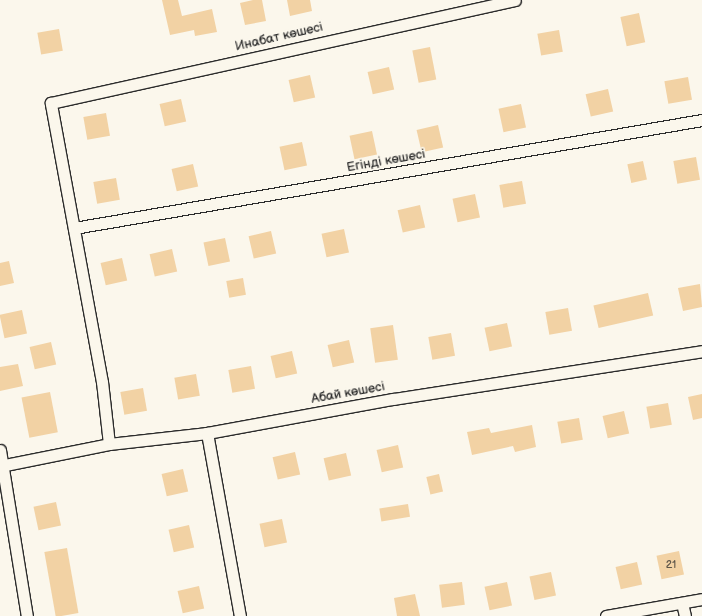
<!DOCTYPE html>
<html>
<head>
<meta charset="utf-8">
<style>
	body { margin:0 }
	#map { position:relative; width:702px; height:616px; overflow:hidden; background:#fbf7ec; font-family:"Balsamiq Sans",sans-serif }
	div>[style] { position:absolute }
	[style*='--x'] { left:calc(var(--x)*1px); top:calc(var(--y)*1px); width:calc(var(--w)*1px); rotate:calc(var(--a)*1deg) }
	.building>* { inset:0; background:#f2d2a4; transform-origin:0 0 }
	.roads { filter:drop-shadow(1px 0 #2b2b2b) drop-shadow(-1px 0 #2b2b2b) drop-shadow(0 1px #2b2b2b) drop-shadow(0 -1px #2b2b2b) }
	.minor>* { height:11px; margin:-5.5px; padding:0 5.5px; transform-origin:5.5px; border-radius:5.5px; background:#fbf7ec }
	span { translate:-50% -50%; white-space:nowrap; text-align:center; line-height:1.15; -webkit-text-stroke:3.5px #fbf7ec; paint-order:stroke }
	.number-label { font-size:11px; color:#5d5549 }
	.number-label span { -webkit-text-stroke-width:0 }
	.street-label { font-size:13px; color:#2b2b2b }
</style>
</head>
<body>
<div id="map">
	<div class="building">
		<i style="clip-path:polygon(162px 0,178px 0,182px 16px,212px 9px,217px 32px,195px 36px,194px 30px,170px 35px)"></i>
		<i style="clip-path:polygon(253px 0,262px 0,266px 21px,245px 25px,240px 3px)"></i>
		<i style="clip-path:polygon(287px 0,310px 0,312px 11px,290px 16px)"></i>
		<i style="left:639px;top:13px;width:30px;height:19px;rotate:78deg"></i>
		<i style="left:59px;top:29px;width:22px;height:22px;rotate:80deg"></i>
		<i style="left:559px;top:30px;width:22px;height:22px;rotate:80deg"></i>
		<i style="left:430px;top:47px;width:33px;height:18px;rotate:79deg"></i>
		<i style="left:389px;top:67px;width:23px;height:22px;rotate:77deg"></i>
		<i style="left:310px;top:75px;width:23px;height:22px;rotate:77deg"></i>
		<i style="left:688px;top:77px;width:23px;height:24px;rotate:80deg"></i>
		<i style="left:608px;top:89px;width:23px;height:23px;rotate:77deg"></i>
		<i style="left:181px;top:99px;width:23px;height:22px;rotate:77deg"></i>
		<i style="left:521px;top:104px;width:24px;height:23px;rotate:78deg"></i>
		<i style="left:106px;top:113px;width:23px;height:23px;rotate:80deg"></i>
		<i style="left:438px;top:125px;width:23px;height:22px;rotate:77deg"></i>
		<i style="left:372px;top:131px;width:24px;height:23px;rotate:78deg"></i>
		<i style="left:302px;top:142px;width:24px;height:23px;rotate:78deg"></i>
		<i style="left:696px;top:157px;width:23px;height:23px;rotate:80deg"></i>
		<i style="left:643px;top:161px;width:19px;height:16px;rotate:78deg"></i>
		<i style="left:193px;top:164px;width:23px;height:22px;rotate:77deg"></i>
		<i style="left:116px;top:178px;width:22px;height:23px;rotate:80deg"></i>
		<i style="left:522px;top:181px;width:23px;height:23px;rotate:80deg"></i>
		<i style="left:475px;top:194px;width:24px;height:23px;rotate:78deg"></i>
		<i style="left:420px;top:205px;width:23px;height:23px;rotate:77deg"></i>
		<i style="left:344px;top:229px;width:24px;height:23px;rotate:78deg"></i>
		<i style="left:271px;top:231px;width:23px;height:23px;rotate:77deg"></i>
		<i style="left:225px;top:238px;width:24px;height:22px;rotate:78deg"></i>
		<i style="left:172px;top:249px;width:23px;height:23px;rotate:77deg"></i>
		<i style="left:122px;top:258px;width:23px;height:22px;rotate:77deg"></i>
		<i style="clip-path:polygon(9px 261px,14px 283px,0 286px,0 263px)"></i>
		<i style="left:243px;top:278px;width:17px;height:17px;rotate:80deg"></i>
		<i style="clip-path:polygon(700px 284px,702px 307px,683px 311px,678px 288px)"></i>
		<i style="left:648px;top:293px;width:23px;height:56px;rotate:77deg"></i>
		<i style="left:568px;top:308px;width:23px;height:23px;rotate:80deg"></i>
		<i style="left:22px;top:310px;width:24px;height:23px;rotate:78deg"></i>
		<i style="left:507px;top:323px;width:24px;height:23px;rotate:78deg"></i>
		<i style="left:393px;top:325px;width:35px;height:23px;rotate:82deg"></i>
		<i style="left:451px;top:333px;width:23px;height:23px;rotate:80deg"></i>
		<i style="left:349px;top:340px;width:23px;height:22px;rotate:77deg"></i>
		<i style="left:51px;top:342px;width:23px;height:22px;rotate:77deg"></i>
		<i style="left:292px;top:351px;width:23px;height:22px;rotate:77deg"></i>
		<i style="clip-path:polygon(18px 364px,23px 386px,0 391px,0 367px)"></i>
		<i style="left:251px;top:366px;width:23px;height:23px;rotate:80deg"></i>
		<i style="left:196px;top:374px;width:22px;height:22px;rotate:80deg"></i>
		<i style="left:143px;top:388px;width:23px;height:23px;rotate:80deg"></i>
		<i style="left:50px;top:392px;width:41px;height:29px;rotate:79deg"></i>
		<i style="clip-path:polygon(702px 394px,702px 418px,693px 420px,688px 397px)"></i>
		<i style="left:668px;top:403px;width:22px;height:22px;rotate:80deg"></i>
		<i style="left:624px;top:411px;width:23px;height:22px;rotate:77deg"></i>
		<i style="left:579px;top:418px;width:22px;height:22px;rotate:80deg"></i>
		<i style="clip-path:polygon(532px 425px,536px 447px,515px 452px,513px 446px,472px 455px,467px 432px,489px 428px,491px 433px)"></i>
		<i style="left:398px;top:445px;width:23px;height:22px;rotate:77deg"></i>
		<i style="left:295px;top:452px;width:23px;height:23px;rotate:77deg"></i>
		<i style="left:346px;top:453px;width:23px;height:23px;rotate:77deg"></i>
		<i style="left:183px;top:469px;width:23px;height:22px;rotate:77deg"></i>
		<i style="left:439px;top:474px;width:18px;height:13px;rotate:77deg"></i>
		<i style="left:56px;top:502px;width:24px;height:23px;rotate:78deg"></i>
		<i style="left:408px;top:504px;width:13px;height:29px;rotate:81deg"></i>
		<i style="left:282px;top:519px;width:24px;height:23px;rotate:78deg"></i>
		<i style="left:189px;top:525px;width:23px;height:21px;rotate:77deg"></i>
		<i style="left:67px;top:548px;width:66px;height:23px;rotate:80deg"></i>
		<i style="left:679px;top:551px;width:24px;height:23px;rotate:78deg"></i>
		<i style="left:637px;top:562px;width:23px;height:22px;rotate:77deg"></i>
		<i style="left:551px;top:572px;width:24px;height:22px;rotate:78deg"></i>
		<i style="left:462px;top:582px;width:23px;height:23px;rotate:83deg"></i>
		<i style="left:507px;top:582px;width:24px;height:23px;rotate:78deg"></i>
		<i style="left:199px;top:586px;width:23px;height:22px;rotate:77deg"></i>
		<i style="clip-path:polygon(415px 594px,420px 616px,397px 616px,394px 598px)"></i>
	</div>
	<div class="roads">
		<div class="minor">
			<i style="--x:74;--y:228;--w:637;--a:-9.76"></i>
			<i style="--x:207;--y:433;--w:186;--a:79.8"></i>
			<i style="--x:109;--y:444;--w:62;--a:-96.4"></i>
			<i style="--x:102;--y:382;--w:284;--a:-100.4"></i>
			<i style="--x:51;--y:103;--w:475;--a:-12.5"></i>
			<i style="--x:0;--y:450;--w:168;--a:80.8"></i>
			<i style="--x:0;--y:466;--w:111;--a:-11.4"></i>
			<i style="--x:109;--y:444;--w:99;--a:-6.4"></i>
			<i style="--x:207;--y:433;--w:189;--a:-10.4"></i>
			<i style="--x:393;--y:399;--w:313;--a:-8.8"></i>
			<i style="--x:682;--y:603;--w:13;--a:77"></i>
			<i style="--x:606;--y:616;--w:97;--a:-10"></i>
		</div>
	</div>
	<div class="number-label">
		<span style="left:671px;top:565px">21</span>
	</div>
	<div class="street-label">
		<span style="left:279px;top:37px;rotate:-13deg">Инабат көшесі</span>
		<span style="left:386px;top:161px;rotate:-10deg">Егінді көшесі</span>
		<span style="left:348px;top:393px;rotate:-10deg">Абай көшесі</span>
	</div>
</div>
</body>
</html>
